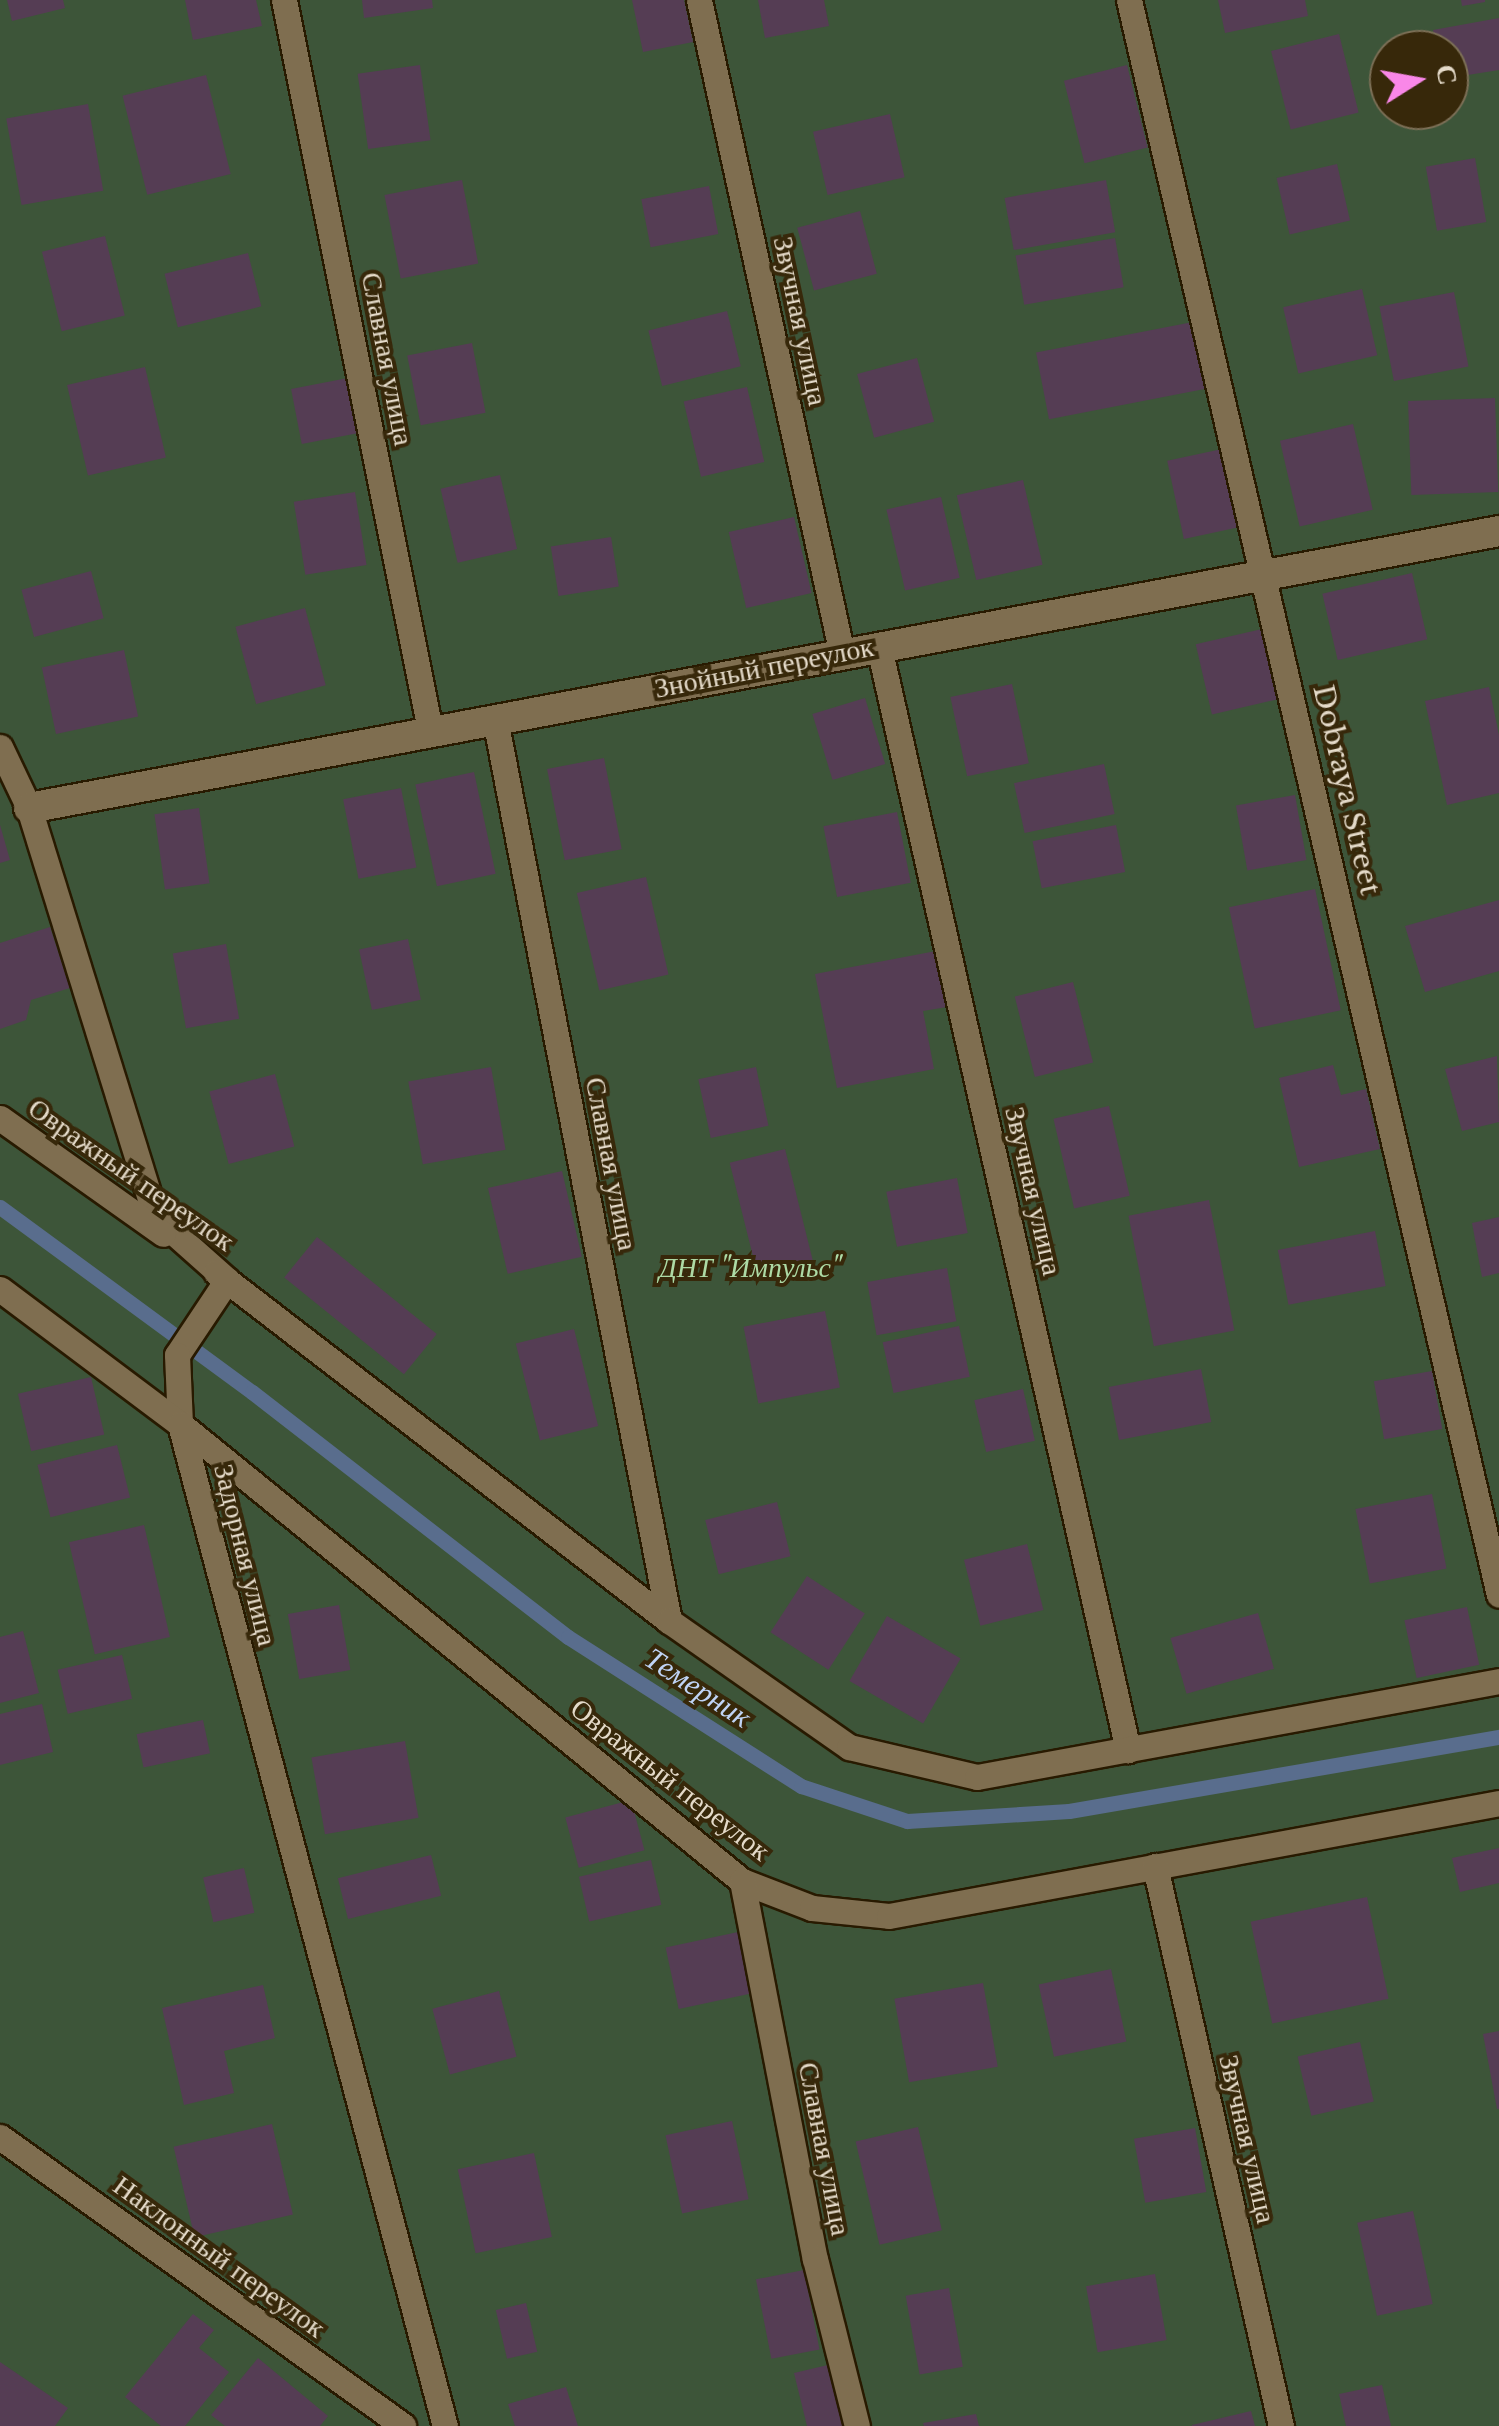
<!DOCTYPE html>
<html>
<head>
<meta charset="utf-8">
<style>
	body { margin:0 }
	#map { position:relative; width:1499px; height:2426px; overflow:hidden; background:#423215; font-family:"Libre Baskerville",serif }
	div>[style] { position:absolute }
	[style*='--x'] { left:calc(var(--x)*1px); top:calc(var(--y)*1px); width:calc(var(--w)*1px); rotate:calc(var(--a)*1deg) }
	.green>* { inset:0; background:#3d5539 }
	.stream>* { height:15px; margin:-7.5px; padding:0 7.5px; transform-origin:7.5px; border-radius:7.5px; background:#596d8d }
	.building>* { inset:0; background:#553d54; transform-origin:0 0 }
	.roads { filter:drop-shadow(2px 0 #281a00) drop-shadow(-2px 0 #281a00) drop-shadow(0 2px #281a00) drop-shadow(0 -2px #281a00) }
	.service>* { height:25px; margin:-12.5px; padding:0 12.5px; transform-origin:12.5px; border-radius:12.5px; background:#7f6e50 }
	.minor>* { height:30px; margin:-15px; padding:0 15px; transform-origin:15px; border-radius:15px; background:#7f6e50 }
	span { translate:-50% -50%; white-space:nowrap; text-align:center; line-height:1.15; -webkit-text-stroke:8px #37280a; paint-order:stroke }
	.street-label { font-size:28px; color:#e4dac9 }
	.park-label { font-size:28px; color:#addaa5; font-style:italic }
	.water-label { font-size:30px; color:#c0d4f6; font-style:italic }
	.north { position:absolute; left:1369px; top:30px; width:100px; height:100px; box-sizing:border-box; background:#37280a; border:2px solid #7c6f56; border-radius:50%; rotate:79deg; font-size:28px; font-weight:700; line-height:40px; text-align:center; color:#e4dac9 }
	.north::after { content:''; display:block; margin:auto; width:35px; height:45px; background:#f987e8; clip-path:polygon(50% 0,100% 100%,50% 72%,0 100%) }
</style>
</head>
<body>
<div id="map">
	<div class="green">
		<i style="clip-path:polygon(evenodd,0 0,1499px 0,1499px 2426px,0 2426px,0 0,1389px 50px,1449px 50px,1449px 110px,1389px 110px,1389px 50px)"></i>
	</div>
	<div class="stream">
		<i style="--x:0;--y:1207;--w:313;--a:36.3"></i>
		<i style="--x:252;--y:1392;--w:400;--a:37.8"></i>
		<i style="--x:568;--y:1637;--w:277;--a:32.6"></i>
		<i style="--x:801;--y:1786;--w:112;--a:18.3"></i>
		<i style="--x:907;--y:1821;--w:162;--a:-3.5"></i>
		<i style="--x:1069;--y:1811;--w:436;--a:-9.8"></i>
	</div>
	<div class="building">
		<i style="clip-path:polygon(7px 0,63px 0,65px 8px,12px 21px)"></i>
		<i style="clip-path:polygon(185px 0,256px 0,262px 26px,193px 40px)"></i>
		<i style="clip-path:polygon(362px 0,432px 0,433px 8px,364px 18px)"></i>
		<i style="clip-path:polygon(632px 0,684px 0,693px 42px,643px 52px)"></i>
		<i style="clip-path:polygon(758px 0,824px 0,829px 26px,765px 38px)"></i>
		<i style="clip-path:polygon(1218px 0,1305px 0,1308px 16px,1225px 33px)"></i>
		<i style="clip-path:polygon(1461px 0,1485px 0,1485px 2px,1462px 6px)"></i>
		<i style="clip-path:polygon(1499px 18px,1499px 70px,1449px 78px,1449px 50px,1437px 50px,1433px 30px)"></i>
		<i style="left:1339px;top:34px;width:81px;height:70px;rotate:76deg"></i>
		<i style="left:420px;top:65px;width:76px;height:63px;rotate:82deg"></i>
		<i style="left:1127px;top:65px;width:85px;height:65px;rotate:76deg"></i>
		<i style="left:206px;top:75px;width:102px;height:86px;rotate:76deg"></i>
		<i style="left:88px;top:104px;width:88px;height:83px;rotate:80deg"></i>
		<i style="left:890px;top:114px;width:65px;height:79px;rotate:77deg"></i>
		<i style="left:1475px;top:158px;width:65px;height:50px;rotate:80deg"></i>
		<i style="left:1337px;top:164px;width:58px;height:62px;rotate:77deg"></i>
		<i style="left:462px;top:180px;width:85px;height:79px;rotate:79deg"></i>
		<i style="left:1106px;top:180px;width:53px;height:103px;rotate:80deg"></i>
		<i style="left:709px;top:186px;width:49px;height:69px;rotate:79deg"></i>
		<i style="left:860px;top:211px;width:65px;height:65px;rotate:75deg"></i>
		<i style="left:105px;top:236px;width:82px;height:65px;rotate:76deg"></i>
		<i style="left:1115px;top:238px;width:50px;height:101px;rotate:80deg"></i>
		<i style="left:248px;top:253px;width:55px;height:86px;rotate:76deg"></i>
		<i style="left:1362px;top:289px;width:68px;height:81px;rotate:77deg"></i>
		<i style="left:1454px;top:292px;width:76px;height:76px;rotate:79deg"></i>
		<i style="left:727px;top:311px;width:57px;height:81px;rotate:76deg"></i>
		<i style="left:1198px;top:321px;width:68px;height:165px;rotate:79deg"></i>
		<i style="left:472px;top:343px;width:71px;height:66px;rotate:79deg"></i>
		<i style="left:917px;top:358px;width:66px;height:62px;rotate:75deg"></i>
		<i style="left:145px;top:367px;width:93px;height:80px;rotate:77deg"></i>
		<i style="left:348px;top:378px;width:56px;height:58px;rotate:79deg"></i>
		<i style="left:747px;top:387px;width:77px;height:65px;rotate:77deg"></i>
		<i style="left:1495px;top:398px;width:94px;height:87px;rotate:88deg"></i>
		<i style="left:1353px;top:424px;width:88px;height:75px;rotate:77deg"></i>
		<i style="left:1222px;top:449px;width:80px;height:56px;rotate:78deg"></i>
		<i style="left:500px;top:475px;width:76px;height:61px;rotate:77deg"></i>
		<i style="left:1023px;top:480px;width:87px;height:68px;rotate:77deg"></i>
		<i style="left:355px;top:492px;width:74px;height:62px;rotate:81deg"></i>
		<i style="left:941px;top:497px;width:83px;height:56px;rotate:77deg"></i>
		<i style="left:794px;top:517px;width:78px;height:67px;rotate:77deg"></i>
		<i style="left:611px;top:537px;width:50px;height:61px;rotate:81deg"></i>
		<i style="left:91px;top:571px;width:49px;height:72px;rotate:75deg"></i>
		<i style="left:1412px;top:573px;width:68px;height:92px;rotate:77deg"></i>
		<i style="left:305px;top:608px;width:80px;height:72px;rotate:75deg"></i>
		<i style="left:1262px;top:629px;width:72px;height:68px;rotate:77deg"></i>
		<i style="left:124px;top:650px;width:68px;height:84px;rotate:78deg"></i>
		<i style="left:1012px;top:684px;width:81px;height:63px;rotate:78deg"></i>
		<i style="clip-path:polygon(1489px 687px,1499px 735px,1499px 793px,1447px 805px,1425px 701px)"></i>
		<i style="left:865px;top:698px;width:69px;height:55px;rotate:73deg"></i>
		<i style="left:604px;top:758px;width:93px;height:58px;rotate:79deg"></i>
		<i style="left:1104px;top:764px;width:51px;height:92px;rotate:78deg"></i>
		<i style="left:474px;top:772px;width:104px;height:60px;rotate:78deg"></i>
		<i style="left:401px;top:788px;width:81px;height:59px;rotate:79deg"></i>
		<i style="left:1295px;top:795px;width:66px;height:60px;rotate:80deg"></i>
		<i style="left:199px;top:808px;width:76px;height:45px;rotate:82deg"></i>
		<i style="left:897px;top:812px;width:72px;height:75px;rotate:79deg"></i>
		<i style="clip-path:polygon(0 825px,10px 860px,0 863px)"></i>
		<i style="left:1116px;top:825px;width:48px;height:85px;rotate:79deg"></i>
		<i style="left:646px;top:877px;width:100px;height:71px;rotate:77deg"></i>
		<i style="left:1315px;top:889px;width:124px;height:88px;rotate:78deg"></i>
		<i style="clip-path:polygon(1499px 900px,1499px 971px,1425px 992px,1405px 926px)"></i>
		<i style="clip-path:polygon(50px 927px,70px 988px,31px 1000px,26px 1020px,0 1029px,0 943px)"></i>
		<i style="left:408px;top:939px;width:62px;height:50px;rotate:78deg"></i>
		<i style="left:226px;top:944px;width:76px;height:54px;rotate:80deg"></i>
		<i style="clip-path:polygon(936px 951px,947px 1007px,923px 1011px,934px 1069px,837px 1088px,815px 974px)"></i>
		<i style="left:1073px;top:982px;width:83px;height:60px;rotate:76deg"></i>
		<i style="clip-path:polygon(1497px 1056px,1499px 1122px,1462px 1131px,1445px 1069px)"></i>
		<i style="clip-path:polygon(1333px 1065px,1341px 1095px,1366px 1089px,1380px 1149px,1299px 1167px,1279px 1078px)"></i>
		<i style="left:491px;top:1067px;width:84px;height:84px;rotate:80deg"></i>
		<i style="left:756px;top:1067px;width:60px;height:59px;rotate:78deg"></i>
		<i style="left:275px;top:1074px;width:75px;height:68px;rotate:75deg"></i>
		<i style="left:1109px;top:1106px;width:92px;height:57px;rotate:77deg"></i>
		<i style="left:785px;top:1149px;width:117px;height:57px;rotate:76deg"></i>
		<i style="left:562px;top:1171px;width:88px;height:76px;rotate:77deg"></i>
		<i style="left:957px;top:1178px;width:56px;height:72px;rotate:79deg"></i>
		<i style="left:1209px;top:1200px;width:133px;height:82px;rotate:79deg"></i>
		<i style="clip-path:polygon(1499px 1217px,1499px 1273px,1482px 1277px,1472px 1223px)"></i>
		<i style="left:1375px;top:1231px;width:56px;height:99px;rotate:79deg"></i>
		<i style="left:317px;top:1237px;width:154px;height:52px;rotate:39deg"></i>
		<i style="left:947px;top:1268px;width:54px;height:81px;rotate:80deg"></i>
		<i style="left:825px;top:1311px;width:78px;height:83px;rotate:79deg"></i>
		<i style="left:959px;top:1326px;width:52px;height:78px;rotate:78deg"></i>
		<i style="left:574px;top:1329px;width:100px;height:60px;rotate:76deg"></i>
		<i style="left:1201px;top:1369px;width:54px;height:94px;rotate:79deg"></i>
		<i style="left:1432px;top:1371px;width:59px;height:59px;rotate:80deg"></i>
		<i style="left:91px;top:1377px;width:59px;height:75px;rotate:77deg"></i>
		<i style="left:1023px;top:1389px;width:53px;height:50px;rotate:77deg"></i>
		<i style="left:117px;top:1445px;width:54px;height:82px;rotate:76deg"></i>
		<i style="left:1432px;top:1494px;width:76px;height:78px;rotate:79deg"></i>
		<i style="left:777px;top:1502px;width:56px;height:74px;rotate:76deg"></i>
		<i style="left:144px;top:1525px;width:115px;height:77px;rotate:77deg"></i>
		<i style="left:1027px;top:1544px;width:68px;height:65px;rotate:76deg"></i>
		<i style="left:807px;top:1576px;width:69px;height:67px;rotate:33deg"></i>
		<i style="left:339px;top:1605px;width:66px;height:52px;rotate:80deg"></i>
		<i style="left:1467px;top:1607px;width:59px;height:64px;rotate:78deg"></i>
		<i style="left:1258px;top:1613px;width:58px;height:91px;rotate:74deg"></i>
		<i style="left:887px;top:1616px;width:85px;height:75px;rotate:30deg"></i>
		<i style="clip-path:polygon(23px 1631px,39px 1693px,0 1703px,0 1637px)"></i>
		<i style="left:122px;top:1655px;width:45px;height:66px;rotate:77deg"></i>
		<i style="clip-path:polygon(42px 1704px,53px 1752px,0 1765px,0 1714px)"></i>
		<i style="left:203px;top:1720px;width:34px;height:68px;rotate:78deg"></i>
		<i style="left:405px;top:1741px;width:78px;height:95px;rotate:80deg"></i>
		<i style="left:631px;top:1800px;width:52px;height:68px;rotate:75deg"></i>
		<i style="clip-path:polygon(1499px 1848px,1499px 1883px,1460px 1892px,1452px 1858px)"></i>
		<i style="left:431px;top:1855px;width:42px;height:96px;rotate:76deg"></i>
		<i style="left:651px;top:1860px;width:46px;height:74px;rotate:77deg"></i>
		<i style="left:244px;top:1868px;width:46px;height:42px;rotate:77deg"></i>
		<i style="left:1367px;top:1897px;width:104px;height:119px;rotate:78deg"></i>
		<i style="left:738px;top:1932px;width:63px;height:74px;rotate:78deg"></i>
		<i style="left:1111px;top:1969px;width:74px;height:74px;rotate:78deg"></i>
		<i style="left:983px;top:1983px;width:85px;height:90px;rotate:80deg"></i>
		<i style="clip-path:polygon(263px 1985px,275px 2038px,224px 2051px,234px 2093px,184px 2105px,162px 2008px)"></i>
		<i style="left:499px;top:1991px;width:68px;height:69px;rotate:75deg"></i>
		<i style="clip-path:polygon(1499px 2031px,1499px 2109px,1497px 2109px,1483px 2034px)"></i>
		<i style="left:1360px;top:2042px;width:61px;height:64px;rotate:77deg"></i>
		<i style="left:732px;top:2121px;width:80px;height:68px;rotate:78deg"></i>
		<i style="left:272px;top:2124px;width:93px;height:101px;rotate:77deg"></i>
		<i style="left:918px;top:2127px;width:106px;height:64px;rotate:77deg"></i>
		<i style="left:1195px;top:2128px;width:65px;height:62px;rotate:80deg"></i>
		<i style="left:534px;top:2153px;width:86px;height:78px;rotate:78deg"></i>
		<i style="left:1413px;top:2211px;width:95px;height:57px;rotate:78deg"></i>
		<i style="left:804px;top:2270px;width:81px;height:49px;rotate:79deg"></i>
		<i style="left:1155px;top:2274px;width:67px;height:70px;rotate:80deg"></i>
		<i style="left:949px;top:2288px;width:80px;height:44px;rotate:80deg"></i>
		<i style="left:526px;top:2303px;width:50px;height:31px;rotate:77deg"></i>
		<i style="clip-path:polygon(193px 2314px,214px 2330px,199px 2348px,229px 2372px,185px 2426px,161px 2426px,125px 2397px)"></i>
		<i style="clip-path:polygon(258px 2358px,328px 2416px,320px 2426px,225px 2426px,211px 2415px)"></i>
		<i style="clip-path:polygon(0 2362px,68px 2408px,55px 2426px,0 2426px)"></i>
		<i style="clip-path:polygon(832px 2364px,847px 2426px,807px 2426px,794px 2373px)"></i>
		<i style="clip-path:polygon(1382px 2385px,1391px 2426px,1346px 2426px,1339px 2394px)"></i>
		<i style="clip-path:polygon(566px 2387px,578px 2426px,515px 2426px,508px 2404px)"></i>
		<i style="clip-path:polygon(1251px 2411px,1255px 2426px,1192px 2426px,1192px 2425px)"></i>
		<i style="clip-path:polygon(976px 2414px,979px 2426px,924px 2426px,923px 2423px)"></i>
	</div>
	<div class="roads">
		<div class="service">
			<i style="--x:284;--y:0;--w:744;--a:78.69"></i>
			<i style="--x:699;--y:0;--w:669;--a:77.67"></i>
			<i style="--x:1129;--y:0;--w:1637;--a:76.94"></i>
			<i style="--x:879;--y:647;--w:1131;--a:77.28"></i>
			<i style="--x:495;--y:719;--w:919;--a:79.08"></i>
			<i style="--x:0;--y:747;--w:68;--a:64.6"></i>
			<i style="--x:29;--y:808;--w:427;--a:72.8"></i>
			<i style="--x:155;--y:1216;--w:96;--a:41.6"></i>
			<i style="--x:227;--y:1280;--w:90;--a:123.7"></i>
			<i style="--x:177;--y:1355;--w:69;--a:87.5"></i>
			<i style="--x:180;--y:1424;--w:1036;--a:75.19"></i>
			<i style="--x:0;--y:1118;--w:200;--a:35.4"></i>
			<i style="--x:216;--y:1272;--w:572;--a:37.61"></i>
			<i style="--x:669;--y:1621;--w:220;--a:35"></i>
			<i style="--x:849;--y:1747;--w:131;--a:13.2"></i>
			<i style="--x:977;--y:1777;--w:531;--a:-10.42"></i>
			<i style="--x:0;--y:1289;--w:225;--a:36.9"></i>
			<i style="--x:180;--y:1424;--w:724;--a:39.12"></i>
			<i style="--x:742;--y:1881;--w:75;--a:21.1"></i>
			<i style="--x:812;--y:1908;--w:77;--a:5.9"></i>
			<i style="--x:889;--y:1916;--w:620;--a:-10.49"></i>
			<i style="--x:1155;--y:1866;--w:574;--a:77.32"></i>
			<i style="--x:742;--y:1881;--w:385;--a:79.1"></i>
			<i style="--x:815;--y:2259;--w:172;--a:75.9"></i>
			<i style="--x:0;--y:2137;--w:496;--a:35.6"></i>
		</div>
		<div class="minor">
			<i style="--x:29;--y:808;--w:1496;--a:-10.67"></i>
		</div>
	</div>
	<div class="street-label">
		<span style="left:800px;top:321px;rotate:78deg">Звучная улица</span>
		<span style="left:387px;top:359px;rotate:79deg">Славная улица</span>
		<span style="left:764px;top:668px;rotate:-11deg">Знойный переулок</span>
		<span style="left:1346px;top:790px;rotate:77deg">Dobraya Street</span>
		<span style="left:611px;top:1164px;rotate:79deg">Славная улица</span>
		<span style="left:131px;top:1175px;rotate:35deg">Овражный переулок</span>
		<span style="left:1033px;top:1191px;rotate:77deg">Звучная улица</span>
		<span style="left:245px;top:1555px;rotate:76deg">Задорная улица</span>
		<span style="left:670px;top:1780px;rotate:38deg">Овражный переулок</span>
		<span style="left:1247px;top:2139px;rotate:77deg">Звучная улица</span>
		<span style="left:824px;top:2149px;rotate:79deg">Славная улица</span>
		<span style="left:219px;top:2257px;rotate:36deg">Наклонный переулок</span>
	</div>
	<div class="park-label">
		<span style="left:750px;top:1268px">ДНТ "Импульс"</span>
	</div>
	<div class="water-label">
		<span style="left:698px;top:1688px;rotate:33deg">Темерник</span>
	</div>
	<div class="north">С</div>
</div>
</body>
</html>
